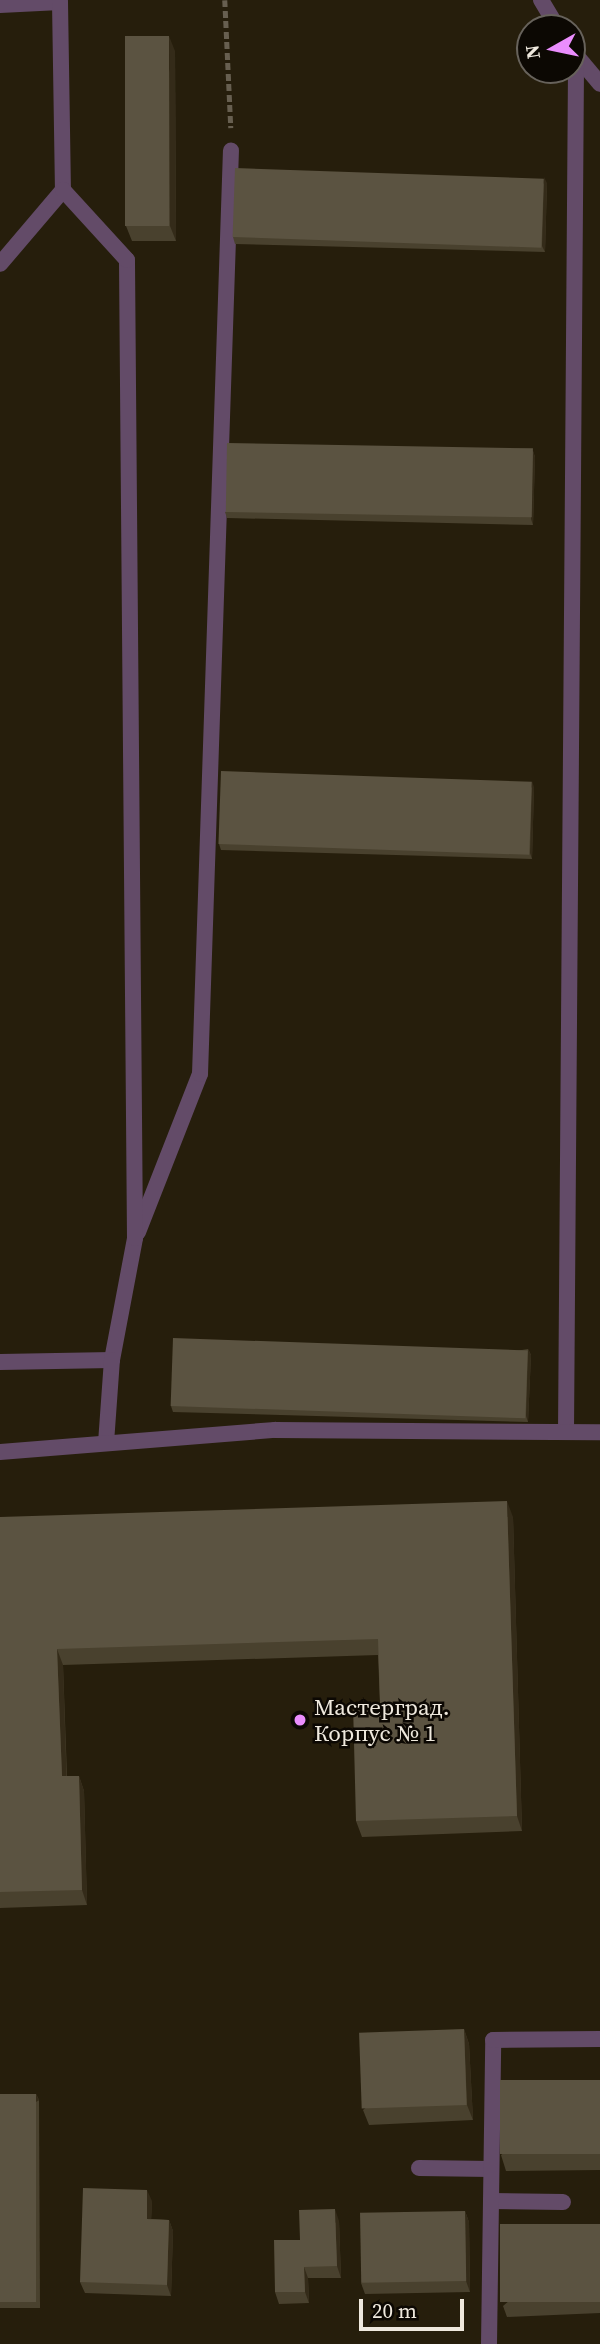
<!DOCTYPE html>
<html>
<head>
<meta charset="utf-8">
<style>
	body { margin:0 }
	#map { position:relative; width:600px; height:2344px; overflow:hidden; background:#261e0c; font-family:"Source Serif 4",serif }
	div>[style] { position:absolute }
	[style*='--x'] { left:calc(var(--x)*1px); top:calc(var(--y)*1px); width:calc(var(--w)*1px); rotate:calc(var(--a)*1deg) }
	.path>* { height:4.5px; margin-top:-2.25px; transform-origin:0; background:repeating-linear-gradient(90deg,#675f50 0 7px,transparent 0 10.5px) }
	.lane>* { height:16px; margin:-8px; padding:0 8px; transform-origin:8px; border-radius:8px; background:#634b68 }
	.wall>* { inset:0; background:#49412e }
	.shaded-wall>* { inset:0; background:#342b19; transform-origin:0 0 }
	.building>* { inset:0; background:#5b5341; transform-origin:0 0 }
	.dots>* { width:19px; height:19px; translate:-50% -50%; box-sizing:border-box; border:4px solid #0c0803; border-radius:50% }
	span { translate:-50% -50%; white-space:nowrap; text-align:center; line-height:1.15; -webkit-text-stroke:5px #0c0803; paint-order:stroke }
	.poi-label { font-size:23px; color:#efe9de }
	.left { translate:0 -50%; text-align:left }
	.north { position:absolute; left:516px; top:14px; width:70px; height:70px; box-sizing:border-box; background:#0c0803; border:2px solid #67625b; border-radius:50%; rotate:261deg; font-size:19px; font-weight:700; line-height:28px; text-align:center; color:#efe9de }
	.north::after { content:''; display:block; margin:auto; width:24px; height:32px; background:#ea8dfd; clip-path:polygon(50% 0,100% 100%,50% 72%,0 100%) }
	.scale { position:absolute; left:359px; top:2299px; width:105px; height:32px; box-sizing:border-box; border:4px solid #efe9de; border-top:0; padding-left:9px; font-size:21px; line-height:24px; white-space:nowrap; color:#efe9de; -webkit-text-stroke:5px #0c0803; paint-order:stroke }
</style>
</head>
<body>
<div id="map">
	<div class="path">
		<i style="--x:225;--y:0;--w:128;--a:87.3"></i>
	</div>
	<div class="lane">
		<i style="--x:541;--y:0;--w:33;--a:59"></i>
		<i style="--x:0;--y:5;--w:60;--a:-2.9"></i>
		<i style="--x:60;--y:2;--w:188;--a:89.1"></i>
		<i style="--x:63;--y:190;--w:97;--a:130.4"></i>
		<i style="--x:575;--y:54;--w:39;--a:50"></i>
		<i style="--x:138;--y:1232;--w:170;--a:-68.6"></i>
		<i style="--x:200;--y:1074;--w:924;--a:-88.08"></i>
		<i style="--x:0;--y:1362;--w:112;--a:-1"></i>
		<i style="--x:112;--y:1360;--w:124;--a:-79.3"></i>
		<i style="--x:135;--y:1238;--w:978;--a:-90.47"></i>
		<i style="--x:127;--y:260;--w:95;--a:-132.4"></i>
		<i style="--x:566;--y:1432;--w:1376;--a:-89.58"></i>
		<i style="--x:106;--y:1443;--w:83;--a:-85.9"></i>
		<i style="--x:0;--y:1452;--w:276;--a:-4.6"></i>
		<i style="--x:275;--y:1430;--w:325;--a:0.4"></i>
		<i style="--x:419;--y:2168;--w:72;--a:0.8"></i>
		<i style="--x:491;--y:2201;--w:72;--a:0.8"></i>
		<i style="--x:489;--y:2344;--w:304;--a:-89.2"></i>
		<i style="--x:493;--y:2040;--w:107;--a:-0.5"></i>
	</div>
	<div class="wall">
		<i style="clip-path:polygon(175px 51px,176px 241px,132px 241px,126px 226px)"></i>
		<i style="clip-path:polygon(547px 183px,545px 252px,235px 244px,233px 237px)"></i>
		<i style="clip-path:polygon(533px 451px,535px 457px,533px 525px,227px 518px,225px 512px)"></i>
		<i style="clip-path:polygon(534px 787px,532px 859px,221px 850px,219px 844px)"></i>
		<i style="clip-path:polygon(528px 1349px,531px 1355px,528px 1422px,173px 1412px,171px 1406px)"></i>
		<i style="clip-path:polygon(0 1517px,513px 1517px,522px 1831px,362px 1837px,356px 1821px,380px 1703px,378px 1655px,63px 1665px,67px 1776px,79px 1776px,84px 1791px,87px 1905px,0 1908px)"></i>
		<i style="clip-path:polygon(464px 2029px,469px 2044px,473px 2120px,369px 2125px,363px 2110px)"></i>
		<i style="clip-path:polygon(600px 2080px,600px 2170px,506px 2171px,501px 2155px)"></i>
		<i style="clip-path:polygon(36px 2094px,39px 2100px,40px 2308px,0 2308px,0 2095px)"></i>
		<i style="clip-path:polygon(152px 2201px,151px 2219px,169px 2220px,173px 2231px,171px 2296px,85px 2293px,80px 2282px)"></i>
		<i style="clip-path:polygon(465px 2211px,469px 2222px,470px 2292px,365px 2294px,361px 2283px)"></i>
		<i style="clip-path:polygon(339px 2221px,341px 2278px,308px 2278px,309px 2303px,279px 2304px,275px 2292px,300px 2240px)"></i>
		<i style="clip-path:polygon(600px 2224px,600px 2313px,507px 2317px,503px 2306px)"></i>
	</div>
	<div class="shaded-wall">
		<i style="clip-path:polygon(169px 36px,175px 51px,176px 241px,170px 226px)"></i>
		<i style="clip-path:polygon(544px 177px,547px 183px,545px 252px,542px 246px)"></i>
		<i style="clip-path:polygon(533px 451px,535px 457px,533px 525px,531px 519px)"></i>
		<i style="clip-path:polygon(532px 781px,534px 787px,532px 859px,530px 853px)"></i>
		<i style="clip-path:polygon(528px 1349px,531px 1355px,528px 1422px,526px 1416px)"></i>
		<i style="clip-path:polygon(507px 1501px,513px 1517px,522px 1831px,517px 1816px)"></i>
		<i style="clip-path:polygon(57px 1649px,63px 1665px,67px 1791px,62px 1776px)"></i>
		<i style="clip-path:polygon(79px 1776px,84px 1791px,87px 1905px,82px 1890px)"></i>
		<i style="clip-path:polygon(464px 2029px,469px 2044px,473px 2120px,467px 2105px)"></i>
		<i style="left:36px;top:2094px;width:7px;height:208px;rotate:63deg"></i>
		<i style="clip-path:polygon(147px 2190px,152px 2201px,151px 2230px,147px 2219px)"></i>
		<i style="clip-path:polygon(335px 2209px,339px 2221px,341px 2278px,337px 2266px)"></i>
		<i style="clip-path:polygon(465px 2211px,469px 2222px,470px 2292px,466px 2281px)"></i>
		<i style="clip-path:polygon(169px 2220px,173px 2231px,171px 2296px,167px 2285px)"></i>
		<i style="clip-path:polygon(304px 2267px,308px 2278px,309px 2303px,305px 2292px)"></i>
	</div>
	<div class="building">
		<i style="left:125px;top:36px;width:44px;height:190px"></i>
		<i style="left:235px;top:168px;width:309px;height:69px;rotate:2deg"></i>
		<i style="left:227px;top:443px;width:306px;height:69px;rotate:1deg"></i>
		<i style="left:221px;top:771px;width:311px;height:73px;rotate:2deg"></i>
		<i style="left:173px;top:1338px;width:355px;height:68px;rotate:2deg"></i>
		<i style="clip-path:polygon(507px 1501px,517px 1816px,356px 1821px,353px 1704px,380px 1703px,378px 1639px,57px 1649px,62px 1776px,79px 1776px,82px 1890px,0 1892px,0 1517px)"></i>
		<i style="left:464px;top:2029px;width:76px;height:105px;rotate:88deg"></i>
		<i style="left:600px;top:2080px;width:74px;height:100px;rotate:90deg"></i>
		<i style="left:36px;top:2094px;width:208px;height:36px;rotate:90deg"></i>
		<i style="clip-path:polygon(83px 2188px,147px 2190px,147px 2219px,169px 2220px,167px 2285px,80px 2282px)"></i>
		<i style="clip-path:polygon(335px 2209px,337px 2266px,304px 2267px,305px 2292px,275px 2292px,274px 2240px,300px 2240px,299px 2210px)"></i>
		<i style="left:465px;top:2211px;width:70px;height:105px;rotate:89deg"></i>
		<i style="left:600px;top:2224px;width:78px;height:100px;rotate:90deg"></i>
	</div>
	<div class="dots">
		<i style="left:300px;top:1720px;background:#ea8dfd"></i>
	</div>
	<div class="poi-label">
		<span class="left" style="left:314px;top:1720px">Мастерград.<br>Корпус № 1</span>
	</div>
	<div class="north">N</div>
	<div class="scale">20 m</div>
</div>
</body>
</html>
